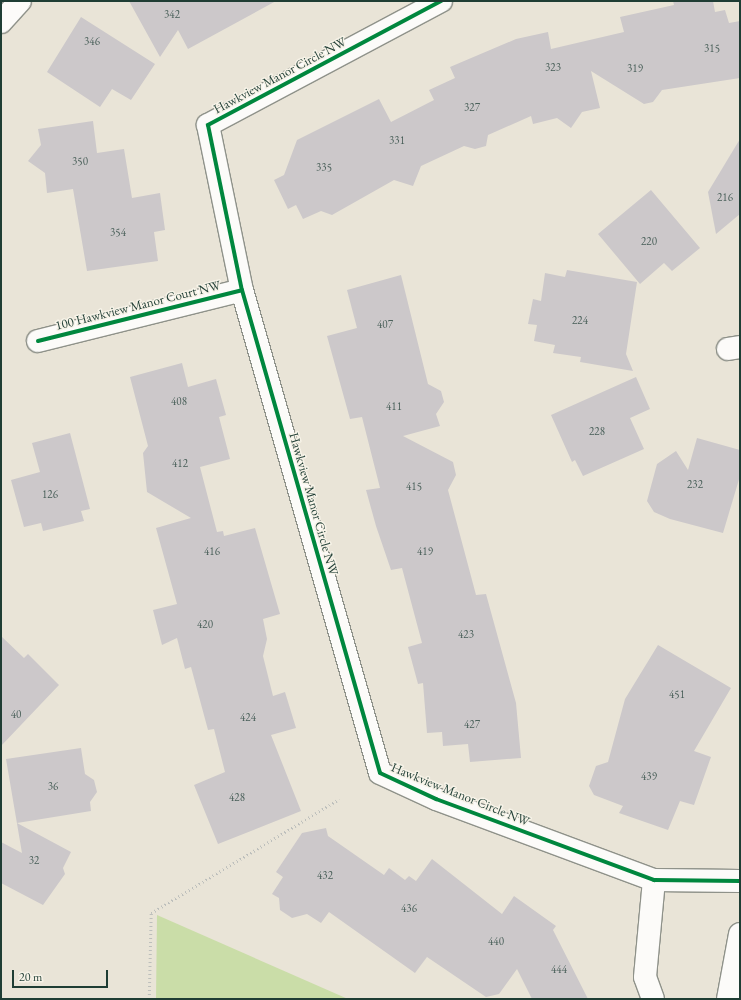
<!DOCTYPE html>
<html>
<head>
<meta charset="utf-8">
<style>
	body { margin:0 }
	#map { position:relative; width:741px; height:1000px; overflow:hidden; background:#e9e4d7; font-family:"EB Garamond",serif }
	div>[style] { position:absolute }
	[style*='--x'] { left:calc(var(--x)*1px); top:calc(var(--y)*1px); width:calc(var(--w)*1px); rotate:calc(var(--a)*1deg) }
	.green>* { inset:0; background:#cadda8 }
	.building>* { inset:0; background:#ccc8ca }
	.path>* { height:2.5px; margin-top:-1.25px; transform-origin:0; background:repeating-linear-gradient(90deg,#bdbfbc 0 1px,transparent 0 4px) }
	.roads { filter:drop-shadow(1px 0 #8f928a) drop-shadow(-1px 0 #8f928a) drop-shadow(0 1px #8f928a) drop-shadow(0 -1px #8f928a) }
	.minor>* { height:22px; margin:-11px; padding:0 11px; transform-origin:11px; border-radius:11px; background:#fcfbf9 }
	.cycleway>* { height:4px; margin:-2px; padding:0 2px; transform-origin:2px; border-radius:2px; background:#00873e }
	span { translate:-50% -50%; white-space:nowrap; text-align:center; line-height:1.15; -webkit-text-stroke:3px #f7f3e8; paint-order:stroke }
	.number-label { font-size:11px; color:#4a605a }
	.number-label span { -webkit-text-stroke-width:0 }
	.street-label { font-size:13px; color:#1f3d34 }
	.frame { position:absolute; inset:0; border:2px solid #1f3d34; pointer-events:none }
	.scale { position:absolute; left:12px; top:970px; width:96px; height:18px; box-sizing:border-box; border:2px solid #1f3d34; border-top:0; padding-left:5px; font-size:12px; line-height:14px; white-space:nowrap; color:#1f3d34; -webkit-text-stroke:3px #f7f3e8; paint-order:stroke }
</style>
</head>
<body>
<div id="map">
	<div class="green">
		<i style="clip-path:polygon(157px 915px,348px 999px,156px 999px)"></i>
	</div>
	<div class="building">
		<i style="clip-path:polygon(129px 1px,276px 1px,188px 49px,178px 30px,160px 57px)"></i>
		<i style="clip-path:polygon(673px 1px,713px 1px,715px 12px,725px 10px,729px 23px,740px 21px,740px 78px,662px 90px,653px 102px,644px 104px,591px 71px,600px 108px,582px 112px,571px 128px,557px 118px,533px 124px,531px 116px,488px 135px,486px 146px,475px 149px,464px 146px,421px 166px,413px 186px,394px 180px,332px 215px,321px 211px,303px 219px,296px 205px,288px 209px,274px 180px,284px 175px,297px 140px,379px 99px,391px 122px,434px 100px,429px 90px,455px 78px,450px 67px,516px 39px,548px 32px,551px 49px,624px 32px,620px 17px,674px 5px)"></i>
		<i style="clip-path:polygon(81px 17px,155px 64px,131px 100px,112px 89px,100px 107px,47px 72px)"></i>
		<i style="clip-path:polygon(93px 121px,97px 153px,124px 149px,132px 198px,160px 193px,165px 230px,154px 232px,158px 261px,87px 271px,73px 189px,47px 193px,45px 173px,28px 161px,41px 145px,38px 129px)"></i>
		<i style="clip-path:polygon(740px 139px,740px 214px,716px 234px,708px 192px)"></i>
		<i style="clip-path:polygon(651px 190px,700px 248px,672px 271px,664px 263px,640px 284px,598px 234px)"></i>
		<i style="clip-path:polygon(567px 270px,637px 282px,626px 354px,633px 371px,580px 362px,581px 357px,553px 353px,555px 345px,534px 341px,537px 325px,528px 324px,533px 299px,541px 301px,545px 273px,565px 277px)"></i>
		<i style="clip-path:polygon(401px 275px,428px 384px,441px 391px,444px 402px,436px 414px,440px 426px,403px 436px,453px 462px,456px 475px,448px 490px,476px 595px,486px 594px,516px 703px,521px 758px,470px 762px,468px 744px,443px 746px,442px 732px,427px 733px,423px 683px,418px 684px,408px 647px,422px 643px,402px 568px,391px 570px,376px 526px,366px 490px,380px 488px,362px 417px,350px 419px,327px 336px,357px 328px,347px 290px)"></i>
		<i style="clip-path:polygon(182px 363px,188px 387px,216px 379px,226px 415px,219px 417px,230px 459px,200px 467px,217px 532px,223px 531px,224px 536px,255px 528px,280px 614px,263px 619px,267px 639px,263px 656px,273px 696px,285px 692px,296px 728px,271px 735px,301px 811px,218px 844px,194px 785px,225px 772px,214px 729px,208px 730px,191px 667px,185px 669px,177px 638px,162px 645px,153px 610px,177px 604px,156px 528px,191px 518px,147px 492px,143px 453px,148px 446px,130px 377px)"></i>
		<i style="clip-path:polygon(636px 377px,650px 409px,630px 418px,644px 449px,583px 476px,575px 460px,572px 462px,551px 415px)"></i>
		<i style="clip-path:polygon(70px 433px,90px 509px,81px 511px,84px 521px,43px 531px,41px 523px,24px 527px,11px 480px,40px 472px,32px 443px)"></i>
		<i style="clip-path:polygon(697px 438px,740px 450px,740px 476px,723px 533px,670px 519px,654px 512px,647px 501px,657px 464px,676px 451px,688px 470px)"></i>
		<i style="clip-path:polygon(1px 636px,24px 658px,28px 654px,59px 685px,1px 746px)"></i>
		<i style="clip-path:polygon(658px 645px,731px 688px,694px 751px,711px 757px,694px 805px,680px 801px,668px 830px,619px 813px,623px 806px,594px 795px,589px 786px,596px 766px,608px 762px,625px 699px)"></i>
		<i style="clip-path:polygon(81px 748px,85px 774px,94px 780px,97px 792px,90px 802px,91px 811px,17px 823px,71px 852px,63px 868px,65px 874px,43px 905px,1px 883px,1px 842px,22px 853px,6px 759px)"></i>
		<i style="clip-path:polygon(326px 828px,328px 836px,384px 875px,389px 868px,405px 880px,409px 876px,416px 881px,432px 859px,502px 914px,514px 896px,556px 926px,553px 930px,588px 999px,532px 999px,517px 969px,499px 994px,486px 997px,427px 957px,415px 973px,329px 912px,321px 923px,307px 914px,292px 918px,280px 910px,279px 898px,272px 894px,283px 877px,276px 872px,302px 833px)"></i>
	</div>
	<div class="path">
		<i style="--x:149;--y:999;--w:86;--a:-88.7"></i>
		<i style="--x:151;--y:913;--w:220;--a:-31.2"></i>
	</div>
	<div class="roads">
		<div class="minor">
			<i style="--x:441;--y:1;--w:264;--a:152"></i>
			<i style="--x:208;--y:125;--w:168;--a:78.4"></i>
			<i style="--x:242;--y:290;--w:502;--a:74.05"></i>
			<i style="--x:380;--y:773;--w:62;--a:24.9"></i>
			<i style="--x:436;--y:799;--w:233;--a:20.4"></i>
			<i style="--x:654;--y:880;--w:86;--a:0.7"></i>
			<i style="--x:1;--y:22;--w:28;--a:-48"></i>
			<i style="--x:38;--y:341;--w:210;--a:-14"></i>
			<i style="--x:728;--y:349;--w:12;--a:-9"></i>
			<i style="--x:653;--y:999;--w:23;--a:-110"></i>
			<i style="--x:645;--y:977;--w:97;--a:-84.7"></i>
			<i style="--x:728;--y:999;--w:66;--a:-79.5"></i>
		</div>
	</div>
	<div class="cycleway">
		<i style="--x:441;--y:1;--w:264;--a:152"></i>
		<i style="--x:208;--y:125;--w:168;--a:78.4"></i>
		<i style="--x:242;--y:290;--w:502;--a:74.05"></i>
		<i style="--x:380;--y:773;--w:62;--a:24.9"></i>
		<i style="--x:436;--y:799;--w:233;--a:20.4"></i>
		<i style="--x:654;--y:880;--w:86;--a:0.7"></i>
		<i style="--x:38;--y:341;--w:210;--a:-14"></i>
	</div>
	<div class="number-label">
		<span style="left:172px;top:14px">342</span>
		<span style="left:92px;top:41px">346</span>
		<span style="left:712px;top:48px">315</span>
		<span style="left:553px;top:67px">323</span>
		<span style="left:635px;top:68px">319</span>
		<span style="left:472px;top:107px">327</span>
		<span style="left:397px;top:140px">331</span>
		<span style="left:80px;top:161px">350</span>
		<span style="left:324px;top:167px">335</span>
		<span style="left:725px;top:197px">216</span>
		<span style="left:118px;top:232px">354</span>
		<span style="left:649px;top:241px">220</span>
		<span style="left:580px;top:320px">224</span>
		<span style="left:385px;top:324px">407</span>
		<span style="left:179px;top:401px">408</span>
		<span style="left:394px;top:406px">411</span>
		<span style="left:597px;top:431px">228</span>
		<span style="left:180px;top:463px">412</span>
		<span style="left:695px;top:484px">232</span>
		<span style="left:414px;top:486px">415</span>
		<span style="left:50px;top:494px">126</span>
		<span style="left:212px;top:551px">416</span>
		<span style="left:425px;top:551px">419</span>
		<span style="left:205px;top:624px">420</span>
		<span style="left:466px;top:634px">423</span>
		<span style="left:677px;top:694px">451</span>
		<span style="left:16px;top:714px">40</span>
		<span style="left:248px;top:717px">424</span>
		<span style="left:472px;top:724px">427</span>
		<span style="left:649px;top:776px">439</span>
		<span style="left:53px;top:786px">36</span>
		<span style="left:237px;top:797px">428</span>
		<span style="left:34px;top:860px">32</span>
		<span style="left:325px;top:875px">432</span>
		<span style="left:409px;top:908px">436</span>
		<span style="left:496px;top:941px">440</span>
		<span style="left:559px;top:969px">444</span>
	</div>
	<div class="street-label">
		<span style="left:280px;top:76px;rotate:-28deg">Hawkview Manor Circle NW</span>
		<span style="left:138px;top:306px;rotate:-14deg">100 Hawkview Manor Court NW</span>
		<span style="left:313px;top:504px;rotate:74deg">Hawkview Manor Circle NW</span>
		<span style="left:460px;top:795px;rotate:22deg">Hawkview Manor Circle NW</span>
	</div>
	<div class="frame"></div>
	<div class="scale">20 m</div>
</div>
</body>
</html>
